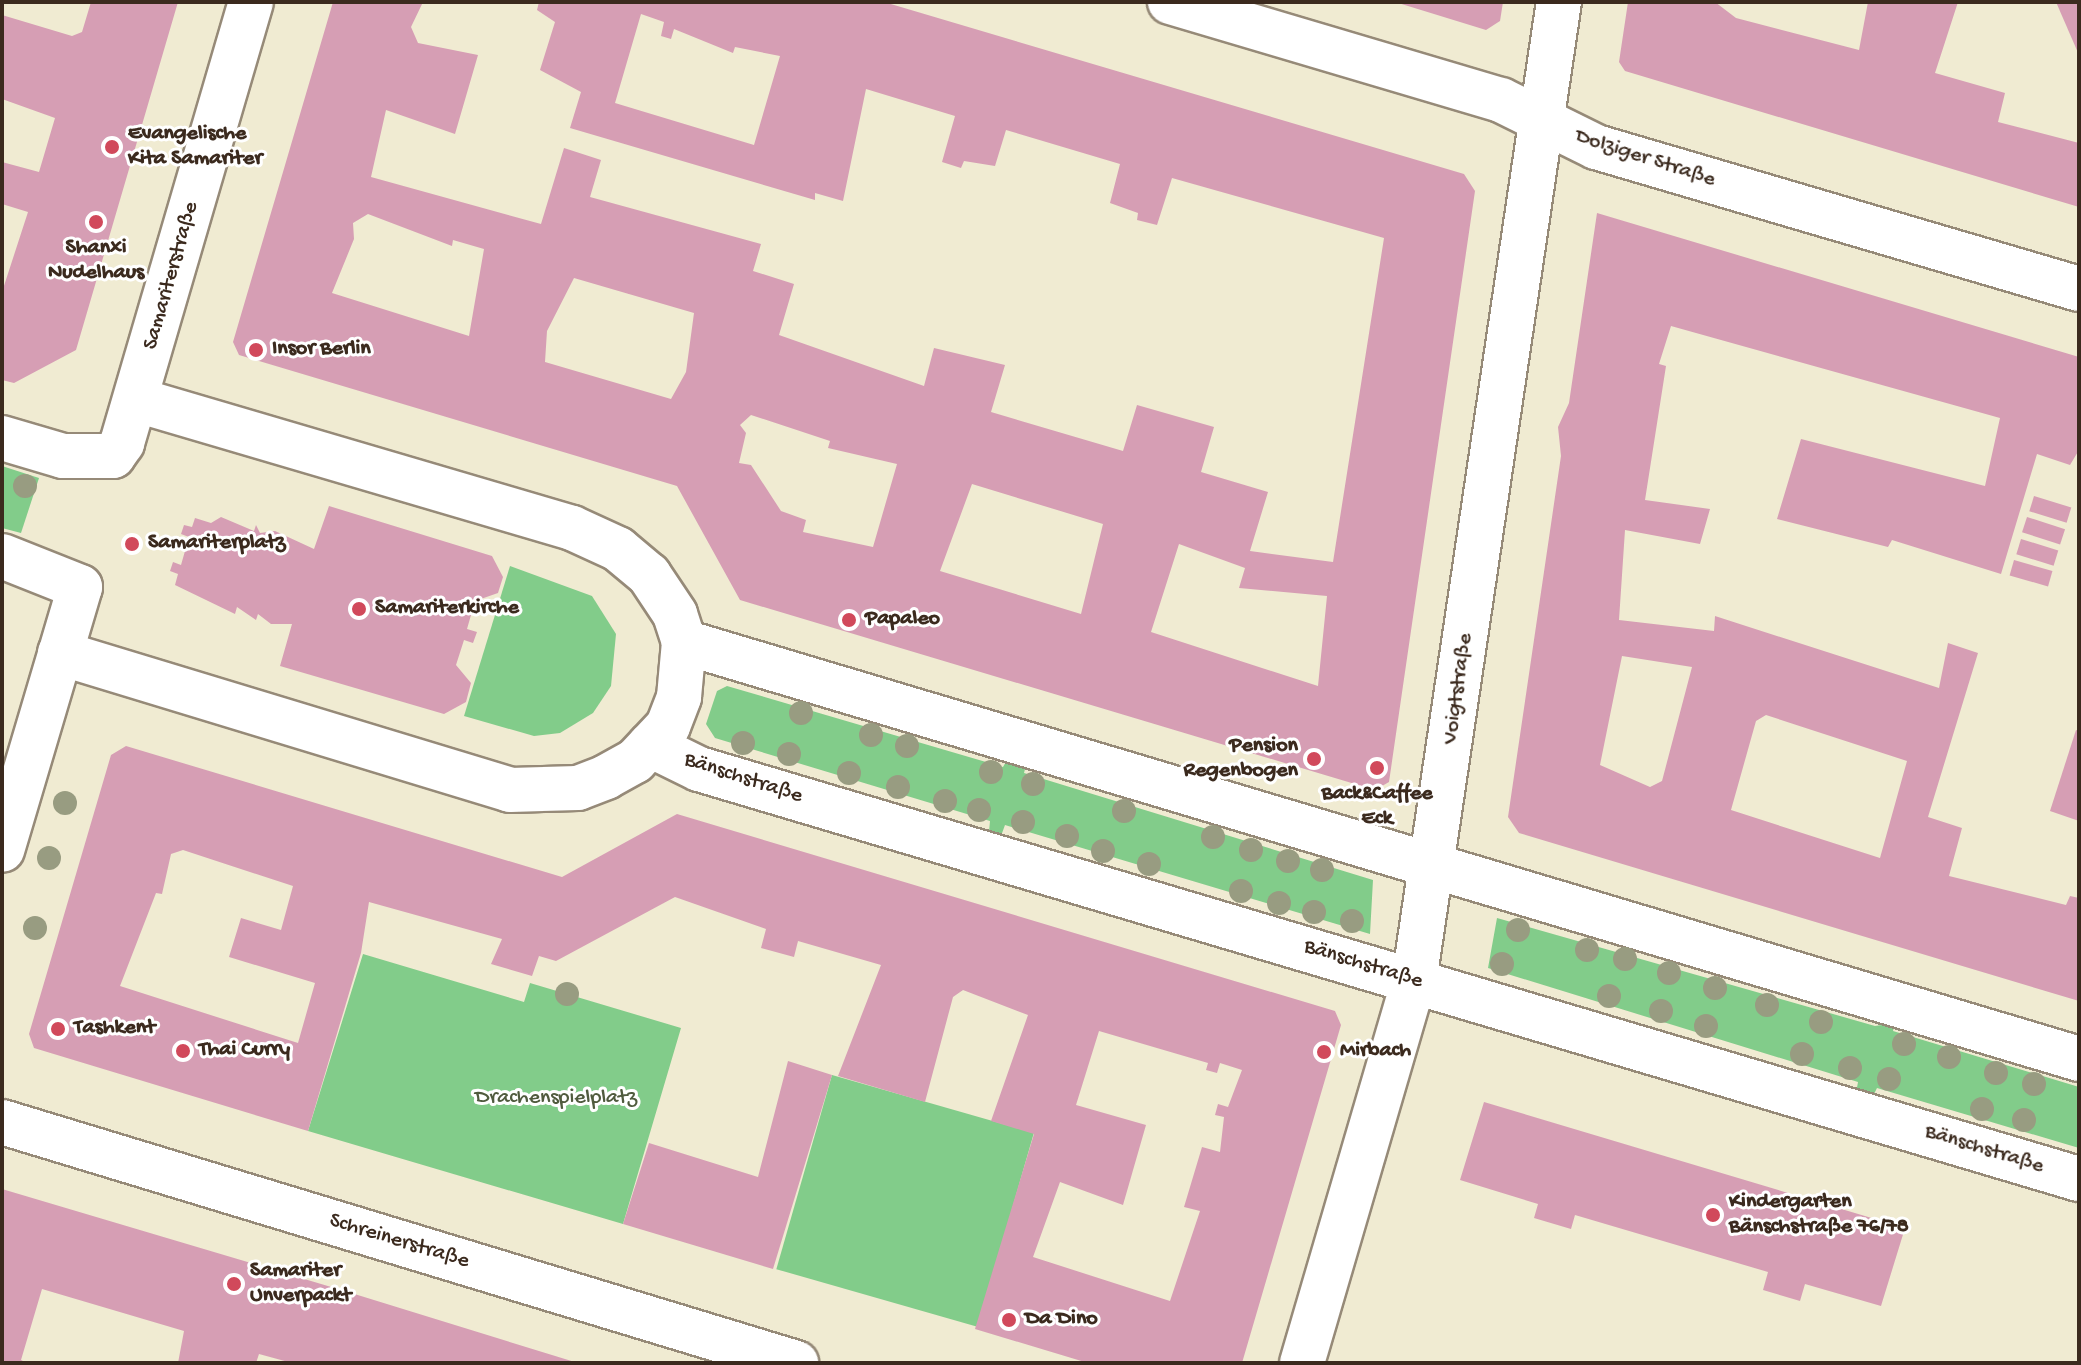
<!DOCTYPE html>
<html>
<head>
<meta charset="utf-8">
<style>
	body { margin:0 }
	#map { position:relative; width:2081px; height:1365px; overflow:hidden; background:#f0ebd2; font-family:"Gochi Hand",sans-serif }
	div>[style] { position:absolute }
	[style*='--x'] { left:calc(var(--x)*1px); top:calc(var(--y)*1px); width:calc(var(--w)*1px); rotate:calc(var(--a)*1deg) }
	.green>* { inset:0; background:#82cc8a; transform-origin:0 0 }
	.building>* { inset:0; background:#d69eb4; transform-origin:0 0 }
	.roads { filter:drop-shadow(2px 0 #968a78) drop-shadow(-2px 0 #968a78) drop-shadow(0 2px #968a78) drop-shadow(0 -2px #968a78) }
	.minor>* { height:44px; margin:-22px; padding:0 22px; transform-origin:22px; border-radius:22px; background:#fff }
	.trees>* { width:24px; height:24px; margin:-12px; border-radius:50%; background:#989c81 }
	.dots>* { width:22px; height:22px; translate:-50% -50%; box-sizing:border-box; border:4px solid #fff; border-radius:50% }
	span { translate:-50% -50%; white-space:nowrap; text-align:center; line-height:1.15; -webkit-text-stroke:6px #fff; paint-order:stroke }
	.poi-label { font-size:22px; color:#3b2a1e; font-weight:700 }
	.left { translate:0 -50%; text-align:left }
	.right { translate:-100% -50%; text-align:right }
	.street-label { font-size:22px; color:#3b2a1e }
	.park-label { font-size:22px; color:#505b3e }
	.frame { position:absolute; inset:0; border:4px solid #3b2a1e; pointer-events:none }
</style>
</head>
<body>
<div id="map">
	<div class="green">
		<i style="clip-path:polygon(2px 466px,39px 478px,21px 533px,2px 528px)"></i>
		<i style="clip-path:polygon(510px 566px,592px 596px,616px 634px,611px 686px,593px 713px,560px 733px,534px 736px,464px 716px)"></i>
		<i style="clip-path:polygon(727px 686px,1003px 767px,1007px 760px,1026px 765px,1024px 773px,1373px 880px,1370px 934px,1005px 825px,1001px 836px,989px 832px,990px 821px,715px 738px,706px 724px,717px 691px)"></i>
		<i style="clip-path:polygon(1497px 918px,1875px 1026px,1895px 1023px,1893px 1031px,2079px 1087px,2079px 1148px,1877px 1088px,1872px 1098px,1856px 1093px,1858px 1082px,1488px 968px)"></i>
		<i style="clip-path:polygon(363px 954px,524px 1002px,530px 983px,681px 1028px,623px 1224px,308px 1131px)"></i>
		<i style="left:832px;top:1075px;width:210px;height:202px;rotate:16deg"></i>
	</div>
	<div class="building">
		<i style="clip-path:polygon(91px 2px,178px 2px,76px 350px,14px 383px,2px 380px,2px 292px,28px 212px,2px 204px,2px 162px,39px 172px,55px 118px,2px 99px,2px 15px,72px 36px,82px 32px)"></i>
		<i style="clip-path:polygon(evenodd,333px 2px,423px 2px,411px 27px,418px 43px,478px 55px,455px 134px,386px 110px,371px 177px,541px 224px,564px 148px,601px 160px,590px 197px,761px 244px,753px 271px,794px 284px,779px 335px,924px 386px,934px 348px,1005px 365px,991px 412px,1123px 451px,1137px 405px,1214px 427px,1201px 472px,1268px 492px,1250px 551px,1333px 562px,1384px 238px,1172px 178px,1157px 225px,1137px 220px,1138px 213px,1110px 203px,1120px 164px,1006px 130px,995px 166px,964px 161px,961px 168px,942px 162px,955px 116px,866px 89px,843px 201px,815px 193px,815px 200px,570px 128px,581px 92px,540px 70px,555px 22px,537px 10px,539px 2px,884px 2px,1464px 174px,1475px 191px,1389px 782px,1375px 790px,740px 600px,677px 486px,239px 355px,233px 342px,333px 2px,641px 14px,664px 22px,661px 36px,671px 39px,674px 29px,733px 53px,735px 47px,780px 56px,754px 145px,615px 103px,641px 14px,333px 2px,368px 214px,452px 246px,453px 240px,484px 249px,469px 336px,332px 293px,354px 239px,353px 223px,368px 214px,333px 2px,574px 278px,694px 313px,686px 372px,671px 399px,545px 362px,547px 331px,574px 278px,333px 2px,751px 415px,830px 441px,828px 448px,897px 464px,873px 547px,803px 532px,806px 520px,781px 511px,751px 465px,739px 463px,746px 433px,740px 425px,751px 415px,333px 2px,972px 484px,1103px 524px,1081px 614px,940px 571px,972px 484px,333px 2px,1179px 544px,1245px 568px,1239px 588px,1327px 596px,1318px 686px,1151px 632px,1179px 544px)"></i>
		<i style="clip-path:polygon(1395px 2px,1503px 2px,1500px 21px,1486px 30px)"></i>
		<i style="clip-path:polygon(1628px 2px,1715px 2px,1736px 18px,1859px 50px,1868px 2px,1958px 2px,1935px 73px,2005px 93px,1998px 122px,2079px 143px,2079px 207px,1625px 71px,1619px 62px)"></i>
		<i style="clip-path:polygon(2056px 2px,2079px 2px,2079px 55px)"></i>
		<i style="clip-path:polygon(evenodd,1597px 213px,2079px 357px,2079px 450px,2070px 465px,2037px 454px,2001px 574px,1892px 540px,1888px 547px,1777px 519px,1801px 439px,1985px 486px,2000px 418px,1671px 326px,1659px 364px,1666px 366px,1645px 500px,1710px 509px,1700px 544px,1625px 530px,1619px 620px,1714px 631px,1715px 616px,1939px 688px,1948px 643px,1978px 653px,1928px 817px,1962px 828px,1949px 876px,2066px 905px,2070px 896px,2079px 898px,2079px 1001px,1519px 833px,1508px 817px,1561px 456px,1558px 427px,1569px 403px,1597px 213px,1622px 656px,1692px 667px,1662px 781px,1650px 787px,1600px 765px,1622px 656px,1597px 213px,1766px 715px,1907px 761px,1880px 858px,1731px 810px,1756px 721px,1766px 715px)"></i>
		<i style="left:2034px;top:496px;width:39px;height:16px;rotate:17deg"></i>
		<i style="clip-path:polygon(329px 506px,492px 556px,503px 577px,498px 593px,475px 601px,467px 629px,477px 632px,473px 643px,464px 640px,456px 665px,471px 683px,466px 702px,444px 714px,280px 666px,292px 624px,271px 624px,258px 614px,256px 620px,237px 607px,235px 614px,175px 585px,178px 574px,170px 571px,173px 562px,181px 565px,189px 537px,181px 534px,184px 525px,192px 527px,195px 518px,211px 523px,221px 517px,254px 531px,256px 525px,260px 533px,275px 531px,314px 549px)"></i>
		<i style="left:2027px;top:517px;width:40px;height:16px;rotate:18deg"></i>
		<i style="left:2021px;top:539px;width:39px;height:16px;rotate:17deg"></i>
		<i style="left:2014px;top:560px;width:40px;height:16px;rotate:16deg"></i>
		<i style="clip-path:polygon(2076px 730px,2079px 731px,2079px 821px,2050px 811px)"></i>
		<i style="clip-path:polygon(evenodd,126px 746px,562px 877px,677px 814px,1335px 1011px,1341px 1025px,1242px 1363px,1088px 1363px,975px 1329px,1034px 1134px,991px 1121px,1028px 1015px,963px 990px,953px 997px,925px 1102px,838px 1076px,881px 965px,798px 941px,794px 957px,761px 948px,766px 929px,675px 897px,556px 961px,539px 956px,532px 976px,491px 964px,502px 939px,369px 902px,361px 953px,308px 1131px,34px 1048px,29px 1034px,111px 755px,126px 746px,183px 850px,293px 886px,281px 930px,241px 918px,229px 957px,315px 983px,298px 1043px,120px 986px,156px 893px,162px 894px,171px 854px,183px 850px,126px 746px,1099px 1031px,1208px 1063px,1206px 1070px,1217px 1073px,1220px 1063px,1242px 1070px,1228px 1107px,1218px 1104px,1215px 1115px,1224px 1117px,1220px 1152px,1202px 1147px,1184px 1207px,1200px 1211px,1170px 1301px,1033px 1257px,1060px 1182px,1123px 1205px,1146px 1125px,1076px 1105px,1099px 1031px)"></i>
		<i style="clip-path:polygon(788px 1061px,832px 1075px,773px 1269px,623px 1224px,649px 1143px,758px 1177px)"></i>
		<i style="clip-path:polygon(1484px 1102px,1905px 1228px,1881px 1306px,1805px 1284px,1800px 1301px,1763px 1290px,1768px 1272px,1575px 1215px,1571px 1229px,1534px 1218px,1538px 1204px,1460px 1180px)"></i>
		<i style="clip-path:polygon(2px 1189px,348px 1292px,578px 1363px,292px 1363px,259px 1354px,256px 1363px,178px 1363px,184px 1331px,42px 1289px,21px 1360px,27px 1363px,2px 1363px)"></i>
	</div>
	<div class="roads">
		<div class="minor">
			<i style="--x:1170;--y:2;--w:345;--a:16.5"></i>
			<i style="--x:1501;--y:100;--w:106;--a:26.3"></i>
			<i style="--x:1596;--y:147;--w:503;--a:16.38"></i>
			<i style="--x:2;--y:438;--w:64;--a:16.4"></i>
			<i style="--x:63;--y:456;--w:50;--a:0"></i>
			<i style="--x:113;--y:456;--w:16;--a:-55"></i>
			<i style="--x:122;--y:443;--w:459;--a:-73.7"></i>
			<i style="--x:2;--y:556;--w:84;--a:21.7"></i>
			<i style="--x:80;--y:587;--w:274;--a:106.5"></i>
			<i style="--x:684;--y:642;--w:1456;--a:16.64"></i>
			<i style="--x:60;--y:653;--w:470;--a:16.9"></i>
			<i style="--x:510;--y:790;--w:68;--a:-1.7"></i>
			<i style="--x:578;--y:788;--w:30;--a:-21"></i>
			<i style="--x:606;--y:777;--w:33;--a:-29"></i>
			<i style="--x:635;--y:761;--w:48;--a:-46.7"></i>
			<i style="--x:668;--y:726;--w:31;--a:-69"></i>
			<i style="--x:679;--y:697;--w:55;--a:-84.8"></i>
			<i style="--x:684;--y:642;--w:29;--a:-108"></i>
			<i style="--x:675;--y:614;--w:47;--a:-123.7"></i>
			<i style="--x:649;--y:575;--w:40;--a:-140"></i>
			<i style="--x:618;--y:549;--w:51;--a:-155.5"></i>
			<i style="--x:572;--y:528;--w:454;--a:-163.6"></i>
			<i style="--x:650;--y:745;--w:55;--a:26.1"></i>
			<i style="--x:699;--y:769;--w:1440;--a:16.55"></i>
			<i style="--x:2;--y:1122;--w:830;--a:16.88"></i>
			<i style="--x:1302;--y:1363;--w:398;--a:-73.7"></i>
			<i style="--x:1414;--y:981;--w:990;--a:-81.58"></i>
		</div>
	</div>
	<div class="trees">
		<i style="left:25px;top:486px"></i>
		<i style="left:801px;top:713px"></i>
		<i style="left:871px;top:735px"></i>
		<i style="left:743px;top:743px"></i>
		<i style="left:907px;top:746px"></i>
		<i style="left:789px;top:754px"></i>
		<i style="left:991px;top:772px"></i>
		<i style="left:849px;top:773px"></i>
		<i style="left:1033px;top:784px"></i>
		<i style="left:898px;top:787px"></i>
		<i style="left:945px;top:801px"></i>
		<i style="left:65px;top:803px"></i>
		<i style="left:979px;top:810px"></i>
		<i style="left:1124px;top:811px"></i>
		<i style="left:1023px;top:822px"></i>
		<i style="left:1067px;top:836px"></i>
		<i style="left:1213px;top:837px"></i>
		<i style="left:1251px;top:850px"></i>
		<i style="left:1103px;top:851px"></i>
		<i style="left:49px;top:858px"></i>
		<i style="left:1288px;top:861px"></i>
		<i style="left:1149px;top:864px"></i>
		<i style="left:1322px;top:870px"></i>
		<i style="left:1241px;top:891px"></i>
		<i style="left:1279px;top:903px"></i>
		<i style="left:1314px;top:912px"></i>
		<i style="left:1352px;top:921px"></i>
		<i style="left:35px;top:928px"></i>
		<i style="left:1518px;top:930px"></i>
		<i style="left:1587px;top:950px"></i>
		<i style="left:1625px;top:959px"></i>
		<i style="left:1502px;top:964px"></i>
		<i style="left:1669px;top:973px"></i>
		<i style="left:1715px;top:988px"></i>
		<i style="left:567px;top:994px"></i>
		<i style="left:1609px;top:996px"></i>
		<i style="left:1767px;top:1005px"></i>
		<i style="left:1661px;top:1011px"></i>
		<i style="left:1821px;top:1022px"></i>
		<i style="left:1706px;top:1026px"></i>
		<i style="left:1904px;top:1044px"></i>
		<i style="left:1802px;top:1054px"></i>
		<i style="left:1949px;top:1057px"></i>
		<i style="left:1850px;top:1068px"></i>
		<i style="left:1996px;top:1073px"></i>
		<i style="left:1889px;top:1079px"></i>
		<i style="left:2034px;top:1084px"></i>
		<i style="left:1982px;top:1109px"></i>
		<i style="left:2024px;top:1120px"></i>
	</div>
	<div class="dots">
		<i style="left:112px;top:147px;background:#d1495b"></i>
		<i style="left:96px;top:222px;background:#d1495b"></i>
		<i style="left:256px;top:350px;background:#d1495b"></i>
		<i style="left:132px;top:544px;background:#d1495b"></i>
		<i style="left:359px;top:609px;background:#d1495b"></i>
		<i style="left:849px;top:620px;background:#d1495b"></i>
		<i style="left:1314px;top:759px;background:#d1495b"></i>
		<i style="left:1377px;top:768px;background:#d1495b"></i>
		<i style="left:58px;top:1029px;background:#d1495b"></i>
		<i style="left:183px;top:1051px;background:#d1495b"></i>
		<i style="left:1324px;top:1052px;background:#d1495b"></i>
		<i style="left:1713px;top:1215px;background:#d1495b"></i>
		<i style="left:234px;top:1284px;background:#d1495b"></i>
		<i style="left:1009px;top:1320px;background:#d1495b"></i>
	</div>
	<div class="poi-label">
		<span class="left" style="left:128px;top:147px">Evangelische<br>Kita Samariter</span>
		<span style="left:96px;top:261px">Shanxi<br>Nudelhaus</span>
		<span class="left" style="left:272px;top:350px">Insor Berlin</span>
		<span class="left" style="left:148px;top:544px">Samariterplatz</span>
		<span class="left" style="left:375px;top:609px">Samariterkirche</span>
		<span class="left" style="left:865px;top:620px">Papaleo</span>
		<span class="right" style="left:1298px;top:759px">Pension<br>Regenbogen</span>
		<span style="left:1377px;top:807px">Back&amp;Caffee<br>Eck</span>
		<span class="left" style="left:74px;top:1029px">Tashkent</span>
		<span class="left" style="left:199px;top:1051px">Thai Curry</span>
		<span class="left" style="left:1340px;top:1052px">Mirbach</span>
		<span class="left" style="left:1729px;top:1215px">Kindergarten<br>Bänschstraße 76/78</span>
		<span class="left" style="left:250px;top:1284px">Samariter<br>Unverpackt</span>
		<span class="left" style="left:1025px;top:1320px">Da Dino</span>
	</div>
	<div class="street-label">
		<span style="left:1645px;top:159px;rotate:18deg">Dolziger Straße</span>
		<span style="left:172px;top:276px;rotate:-74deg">Samariterstraße</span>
		<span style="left:1459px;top:689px;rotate:-82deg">Voigtstraße</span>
		<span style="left:743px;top:779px;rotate:18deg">Bänschstraße</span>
		<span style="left:1363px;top:965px;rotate:17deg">Bänschstraße</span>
		<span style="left:1984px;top:1150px;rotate:17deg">Bänschstraße</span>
		<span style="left:399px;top:1242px;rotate:17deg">Schreinerstraße</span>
	</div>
	<div class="park-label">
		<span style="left:556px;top:1099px">Drachenspielplatz</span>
	</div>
	<div class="frame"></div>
</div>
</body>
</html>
